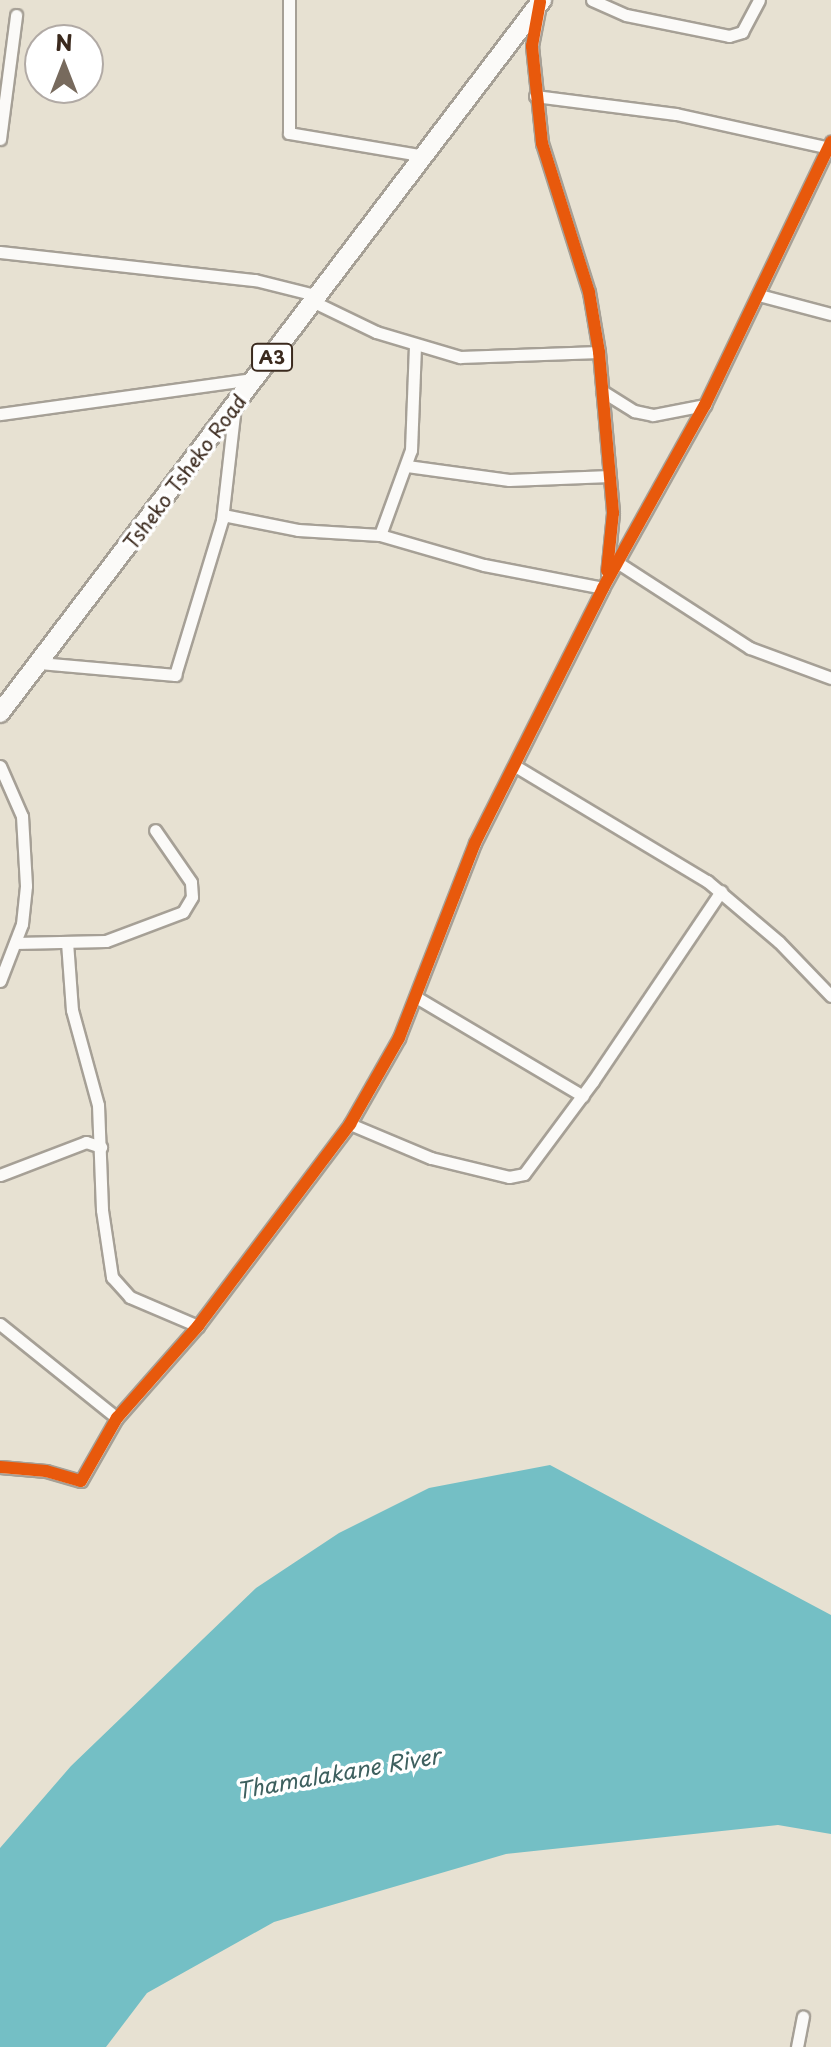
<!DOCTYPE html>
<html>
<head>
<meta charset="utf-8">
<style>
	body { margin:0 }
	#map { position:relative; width:831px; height:2047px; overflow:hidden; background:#e7e1d2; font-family:"Playpen Sans",sans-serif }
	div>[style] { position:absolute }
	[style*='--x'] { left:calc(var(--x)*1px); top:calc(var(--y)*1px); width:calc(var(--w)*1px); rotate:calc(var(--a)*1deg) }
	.water>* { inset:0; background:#74bfc5 }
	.roads { filter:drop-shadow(2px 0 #a6a096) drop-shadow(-2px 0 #a6a096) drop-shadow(0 2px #a6a096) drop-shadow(0 -2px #a6a096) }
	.minor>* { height:11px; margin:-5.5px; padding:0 5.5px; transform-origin:5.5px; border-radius:5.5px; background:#fbfaf8 }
	.trunk>* { height:18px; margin:-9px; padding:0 9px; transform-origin:9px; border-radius:9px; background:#fbfaf8 }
	.cycleway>* { height:12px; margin:-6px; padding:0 6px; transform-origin:6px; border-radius:6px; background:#e8590c }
	span { translate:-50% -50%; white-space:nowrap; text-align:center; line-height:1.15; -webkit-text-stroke:7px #fff; paint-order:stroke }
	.shield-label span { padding:2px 6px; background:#fff; border:2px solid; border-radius:6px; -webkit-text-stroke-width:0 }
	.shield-label { font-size:18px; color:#3b2a1e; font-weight:700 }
	.street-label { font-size:20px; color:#3b2a1e }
	.water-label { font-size:22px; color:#3e605f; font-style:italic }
	.north { position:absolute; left:24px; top:24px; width:80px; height:80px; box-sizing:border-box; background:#fff; border:2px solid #b1aaa5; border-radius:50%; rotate:0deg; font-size:22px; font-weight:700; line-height:32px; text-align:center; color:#3b2a1e }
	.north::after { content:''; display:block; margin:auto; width:28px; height:36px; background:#776a5d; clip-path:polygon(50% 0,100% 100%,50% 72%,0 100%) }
</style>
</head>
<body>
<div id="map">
	<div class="water">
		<i style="clip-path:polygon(550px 1465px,831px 1615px,831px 1834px,778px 1825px,506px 1854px,274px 1922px,147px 1993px,106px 2047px,0 2047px,0 1848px,71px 1766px,256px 1588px,339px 1533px,429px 1488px)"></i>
	</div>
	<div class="roads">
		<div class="minor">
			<i style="--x:289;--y:0;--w:133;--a:90"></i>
			<i style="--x:289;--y:133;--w:138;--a:9.6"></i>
			<i style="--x:592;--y:0;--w:37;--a:24"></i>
			<i style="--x:626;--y:15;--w:105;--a:11.5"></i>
			<i style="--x:729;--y:36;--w:14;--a:-17"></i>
			<i style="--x:742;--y:32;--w:36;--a:-62"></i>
			<i style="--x:539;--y:10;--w:37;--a:101"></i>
			<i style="--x:532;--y:46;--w:98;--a:84.1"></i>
			<i style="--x:542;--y:143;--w:156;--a:72.5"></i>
			<i style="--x:589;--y:292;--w:61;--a:80.5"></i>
			<i style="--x:599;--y:352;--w:162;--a:85"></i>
			<i style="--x:613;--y:513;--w:61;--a:95.6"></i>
			<i style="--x:535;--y:96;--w:142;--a:7.3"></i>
			<i style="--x:676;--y:114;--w:157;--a:12.5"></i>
			<i style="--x:0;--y:139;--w:125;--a:-82.6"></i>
			<i style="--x:0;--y:252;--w:257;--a:6.3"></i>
			<i style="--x:255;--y:280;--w:66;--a:14"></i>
			<i style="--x:759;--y:295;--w:74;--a:14.8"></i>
			<i style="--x:314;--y:302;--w:69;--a:25.8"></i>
			<i style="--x:376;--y:332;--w:88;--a:16.6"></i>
			<i style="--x:460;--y:357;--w:139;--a:-2.1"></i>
			<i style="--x:602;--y:391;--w:38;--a:32"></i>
			<i style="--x:634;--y:411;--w:19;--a:12"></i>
			<i style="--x:653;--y:415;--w:53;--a:-10.9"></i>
			<i style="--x:0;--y:414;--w:255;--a:-7.9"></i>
			<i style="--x:407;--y:466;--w:103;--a:7.8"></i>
			<i style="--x:509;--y:480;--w:101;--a:-2.3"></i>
			<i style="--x:223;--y:515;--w:76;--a:11.3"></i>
			<i style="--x:298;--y:530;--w:82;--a:3.5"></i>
			<i style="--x:380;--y:535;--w:90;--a:-70"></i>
			<i style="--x:411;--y:450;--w:104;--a:-87.8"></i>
			<i style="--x:380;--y:535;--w:108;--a:16.1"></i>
			<i style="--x:484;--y:565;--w:121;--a:10.9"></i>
			<i style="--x:617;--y:562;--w:158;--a:32.9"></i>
			<i style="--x:750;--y:648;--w:86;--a:20.3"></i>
			<i style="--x:39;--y:663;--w:137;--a:5"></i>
			<i style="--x:175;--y:675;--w:162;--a:-73.1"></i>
			<i style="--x:222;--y:520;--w:115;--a:-83.5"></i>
			<i style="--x:0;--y:766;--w:55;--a:66.3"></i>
			<i style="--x:22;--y:816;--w:70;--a:86.7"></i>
			<i style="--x:26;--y:886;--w:38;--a:96"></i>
			<i style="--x:22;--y:924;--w:61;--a:111.1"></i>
			<i style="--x:517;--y:767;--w:222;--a:31"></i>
			<i style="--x:707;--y:881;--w:94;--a:40.3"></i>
			<i style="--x:779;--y:942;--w:75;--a:46.1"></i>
			<i style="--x:67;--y:942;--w:68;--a:85.8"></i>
			<i style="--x:72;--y:1010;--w:98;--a:74.7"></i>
			<i style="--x:98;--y:1105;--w:105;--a:87.8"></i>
			<i style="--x:102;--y:1210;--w:68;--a:81.5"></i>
			<i style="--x:112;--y:1277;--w:27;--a:48"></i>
			<i style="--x:130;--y:1297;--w:74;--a:23.1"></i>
			<i style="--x:15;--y:943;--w:91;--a:-1.3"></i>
			<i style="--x:106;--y:941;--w:82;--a:-20.6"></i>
			<i style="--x:183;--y:912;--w:17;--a:-59"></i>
			<i style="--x:192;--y:897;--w:15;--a:-94"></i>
			<i style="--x:191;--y:882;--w:63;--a:-124.7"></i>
			<i style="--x:416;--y:997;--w:194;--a:30.7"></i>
			<i style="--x:350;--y:1124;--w:88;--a:22.8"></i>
			<i style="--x:431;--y:1158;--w:80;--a:13.7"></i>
			<i style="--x:509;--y:1177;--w:15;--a:-11"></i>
			<i style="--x:524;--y:1174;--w:116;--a:-53.4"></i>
			<i style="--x:593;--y:1081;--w:229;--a:-56"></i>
			<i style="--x:0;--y:1175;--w:92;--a:-21"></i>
			<i style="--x:86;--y:1142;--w:16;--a:18"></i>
			<i style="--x:0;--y:1324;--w:150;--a:38.8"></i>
			<i style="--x:0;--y:1467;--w:46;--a:5"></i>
			<i style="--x:46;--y:1471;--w:36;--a:16"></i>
			<i style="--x:81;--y:1481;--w:73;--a:-60.3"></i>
			<i style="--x:117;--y:1418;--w:123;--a:-48.6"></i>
			<i style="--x:198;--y:1326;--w:253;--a:-53"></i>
			<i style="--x:350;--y:1124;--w:99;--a:-60.3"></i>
			<i style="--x:399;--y:1038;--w:209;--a:-68.7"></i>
			<i style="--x:475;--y:843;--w:285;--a:-63.3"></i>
			<i style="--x:603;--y:588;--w:210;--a:-60.9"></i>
			<i style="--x:705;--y:405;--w:292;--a:-64.4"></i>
			<i style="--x:797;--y:2047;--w:31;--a:-79"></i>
		</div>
		<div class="trunk">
			<i style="--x:0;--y:713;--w:896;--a:-52.76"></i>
		</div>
	</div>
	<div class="cycleway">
		<i style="--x:540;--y:2;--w:45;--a:100.3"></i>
		<i style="--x:532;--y:46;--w:98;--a:84.1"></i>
		<i style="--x:542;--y:143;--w:156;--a:72.5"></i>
		<i style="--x:589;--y:292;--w:61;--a:80.5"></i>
		<i style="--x:599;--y:352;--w:162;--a:85"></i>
		<i style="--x:613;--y:513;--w:58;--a:95.9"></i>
		<i style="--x:0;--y:1467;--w:46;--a:5"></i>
		<i style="--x:46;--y:1471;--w:36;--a:16"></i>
		<i style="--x:81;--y:1481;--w:73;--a:-60.3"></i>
		<i style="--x:117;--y:1418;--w:123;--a:-48.6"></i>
		<i style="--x:198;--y:1326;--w:253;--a:-53"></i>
		<i style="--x:350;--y:1124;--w:99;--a:-60.3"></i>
		<i style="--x:399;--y:1038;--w:209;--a:-68.7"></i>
		<i style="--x:475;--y:843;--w:285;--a:-63.3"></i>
		<i style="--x:603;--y:588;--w:210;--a:-60.9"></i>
		<i style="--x:705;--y:405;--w:292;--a:-64.4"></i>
	</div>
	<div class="shield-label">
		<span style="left:272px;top:357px">A3</span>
	</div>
	<div class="street-label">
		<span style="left:185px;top:472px;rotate:-53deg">Tsheko Tsheko Road</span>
	</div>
	<div class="water-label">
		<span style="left:338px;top:1772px;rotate:-10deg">Thamalakane River</span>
	</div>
	<div class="north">N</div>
</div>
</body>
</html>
